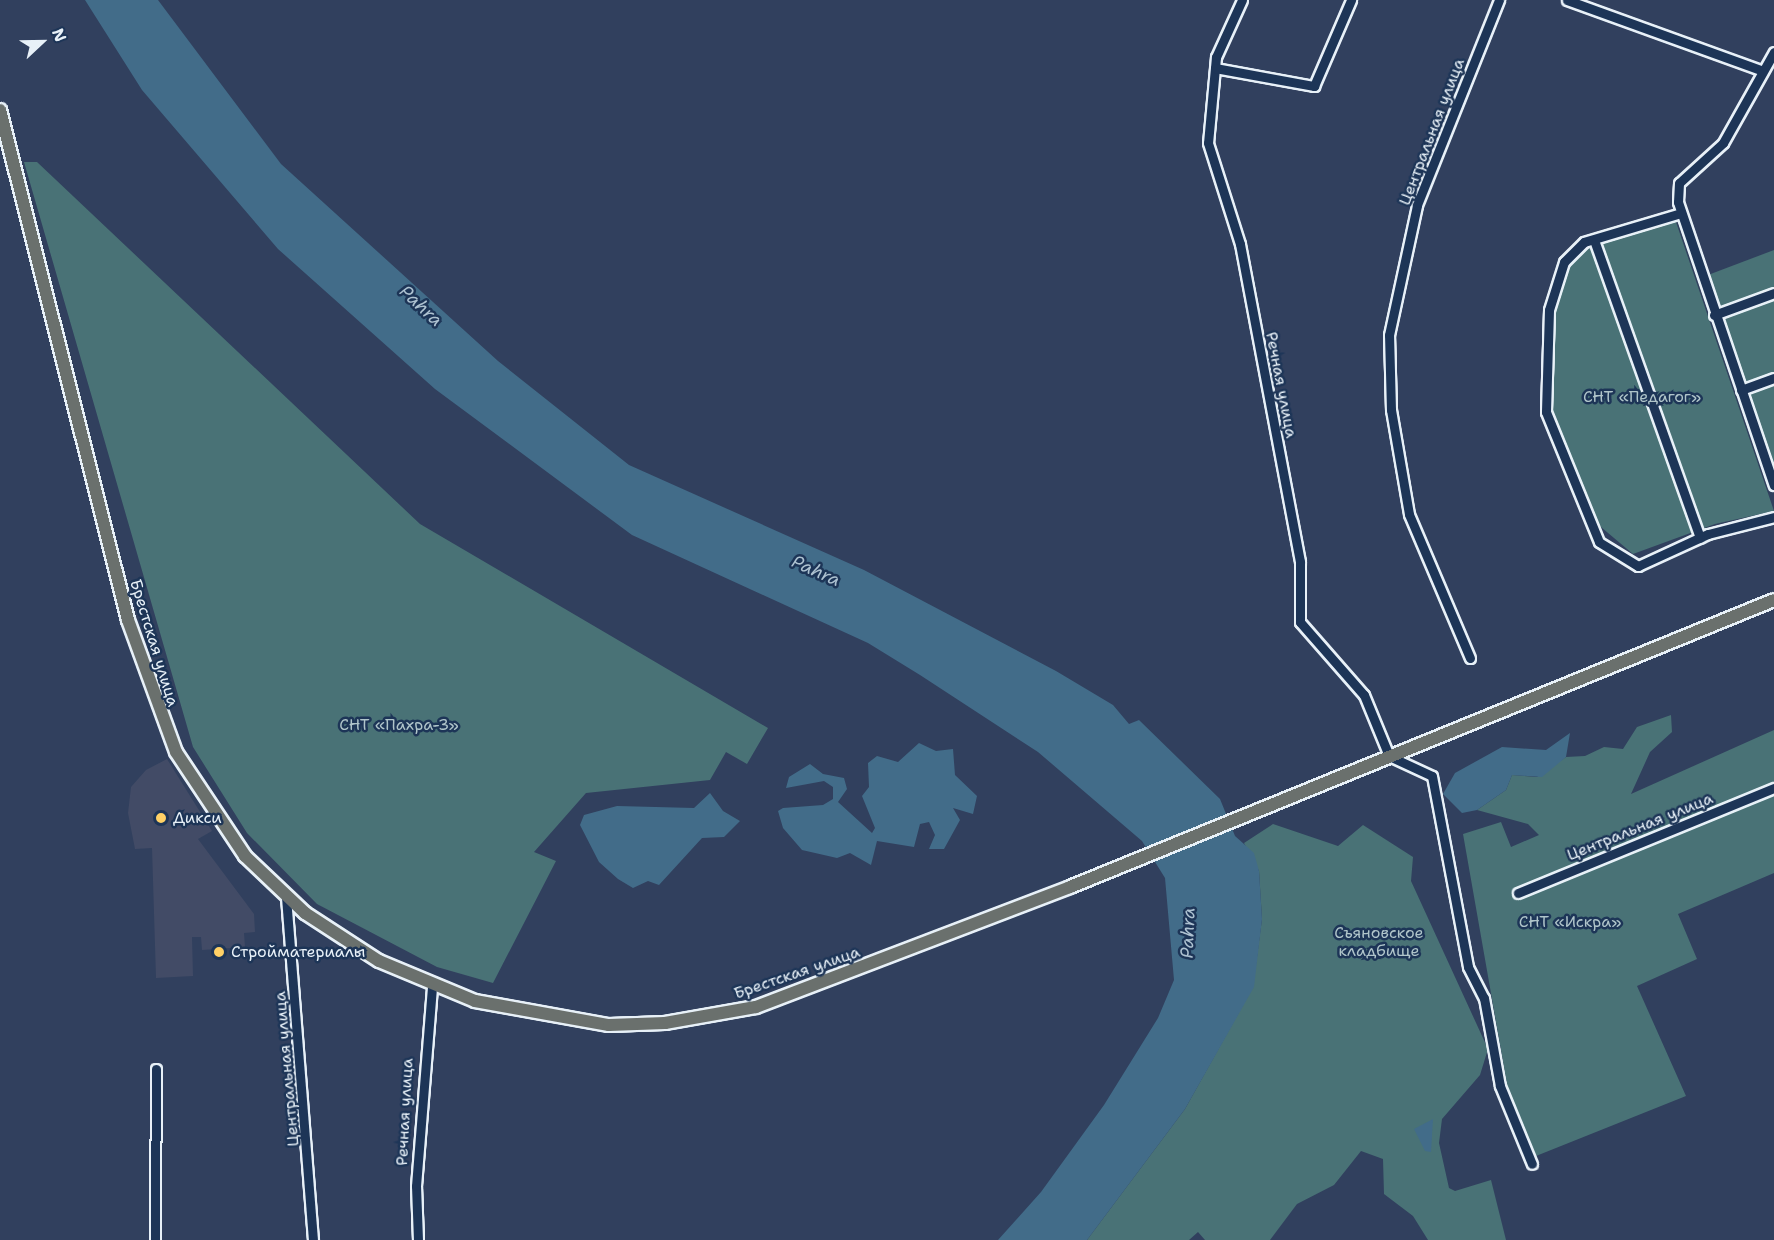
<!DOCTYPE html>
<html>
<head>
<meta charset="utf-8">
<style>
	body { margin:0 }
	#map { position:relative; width:1774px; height:1240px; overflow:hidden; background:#31405e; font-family:"Shantell Sans",sans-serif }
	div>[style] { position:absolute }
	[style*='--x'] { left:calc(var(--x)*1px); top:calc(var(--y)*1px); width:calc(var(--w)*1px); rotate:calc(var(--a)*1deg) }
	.built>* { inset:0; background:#424b66 }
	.green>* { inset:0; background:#497276 }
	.water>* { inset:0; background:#426c89 }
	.roads { filter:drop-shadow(2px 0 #e8f1f8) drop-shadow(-2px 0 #e8f1f8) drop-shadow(0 2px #e8f1f8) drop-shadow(0 -2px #e8f1f8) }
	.minor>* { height:9px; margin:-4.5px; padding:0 4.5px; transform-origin:4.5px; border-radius:4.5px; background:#1d3557 }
	.major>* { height:12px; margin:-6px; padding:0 6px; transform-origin:6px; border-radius:6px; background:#6a706d }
	.dots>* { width:16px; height:16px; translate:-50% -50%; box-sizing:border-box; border:3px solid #1d3557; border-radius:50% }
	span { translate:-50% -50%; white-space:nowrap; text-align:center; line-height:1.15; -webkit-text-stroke:5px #1d3557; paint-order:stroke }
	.street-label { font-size:16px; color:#e8f1f8 }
	.park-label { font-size:16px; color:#b0c5ca }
	.poi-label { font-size:16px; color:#e8f1f8 }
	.left { translate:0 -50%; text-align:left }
	.water-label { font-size:18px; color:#aec2d1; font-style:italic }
	.north { position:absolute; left:12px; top:12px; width:60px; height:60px; -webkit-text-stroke:4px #1d3557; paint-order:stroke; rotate:68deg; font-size:16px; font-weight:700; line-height:24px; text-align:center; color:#e8f1f8 }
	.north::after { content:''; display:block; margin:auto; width:21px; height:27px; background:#e8f1f8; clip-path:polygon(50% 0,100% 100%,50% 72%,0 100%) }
</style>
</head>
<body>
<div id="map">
	<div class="built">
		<i style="clip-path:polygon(167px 759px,212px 831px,198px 839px,254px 914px,255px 932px,244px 933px,245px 947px,202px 950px,201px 937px,192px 937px,193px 976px,156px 978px,152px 848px,135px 849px,128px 813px,131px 787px,146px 770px)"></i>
	</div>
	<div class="green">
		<i style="clip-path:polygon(24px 162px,37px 162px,420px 524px,768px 728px,747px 764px,726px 752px,710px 780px,586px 793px,534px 852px,556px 861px,493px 983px,437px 967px,317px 904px,247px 833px,193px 747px)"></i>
		<i style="clip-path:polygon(1676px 222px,1774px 511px,1715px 524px,1633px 554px,1595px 522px,1549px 410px,1552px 313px,1565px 265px,1586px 247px)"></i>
		<i style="clip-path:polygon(1774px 250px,1774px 465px,1708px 275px)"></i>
		<i style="clip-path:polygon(1671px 715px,1672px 732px,1650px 752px,1631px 794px,1774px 730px,1774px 873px,1678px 914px,1697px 959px,1637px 986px,1686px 1096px,1536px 1156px,1508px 1090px,1463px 834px,1501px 822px,1511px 847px,1539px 835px,1528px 824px,1477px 810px,1506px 790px,1512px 775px,1537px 777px,1566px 757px,1585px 756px,1604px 747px,1623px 749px,1637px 727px)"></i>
		<i style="clip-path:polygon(1273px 824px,1338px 846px,1363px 825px,1413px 857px,1411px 881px,1488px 1049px,1480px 1075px,1442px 1119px,1439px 1143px,1449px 1188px,1455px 1191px,1491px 1180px,1506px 1240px,1428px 1240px,1413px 1216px,1384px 1194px,1383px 1159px,1361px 1151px,1334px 1185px,1297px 1204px,1270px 1240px,1205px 1240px,1198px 1232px,1189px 1240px,1087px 1240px,1185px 1109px,1253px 987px,1262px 919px,1259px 871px,1244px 843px)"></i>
	</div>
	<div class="water">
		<i style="clip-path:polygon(85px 0,158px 0,281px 164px,498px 361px,629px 465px,864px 570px,1056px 671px,1113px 705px,1129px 724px,1139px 720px,1220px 799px,1235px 836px,1254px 853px,1259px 871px,1262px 919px,1254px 987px,1185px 1109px,1087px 1240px,998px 1240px,1041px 1192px,1104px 1105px,1158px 1018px,1174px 980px,1165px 878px,1142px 841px,1038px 752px,920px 675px,868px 643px,632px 535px,435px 389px,278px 249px,142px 90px)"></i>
		<i style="clip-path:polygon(1570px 733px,1566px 757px,1542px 777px,1512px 775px,1506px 790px,1477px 810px,1462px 813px,1443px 794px,1455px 773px,1502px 747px,1546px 750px)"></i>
		<i style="clip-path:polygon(919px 743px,936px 751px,953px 749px,955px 775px,977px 796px,973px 814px,953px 808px,960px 820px,944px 849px,929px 849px,935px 835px,929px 822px,920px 824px,914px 847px,877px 841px,871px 865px,850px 853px,837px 858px,802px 850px,783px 828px,778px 811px,783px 808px,823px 805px,833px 799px,833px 787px,824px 781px,786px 788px,789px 777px,810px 764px,823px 774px,844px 778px,847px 789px,838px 802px,872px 833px,875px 828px,862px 796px,869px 787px,868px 763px,877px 756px,898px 762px)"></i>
		<i style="clip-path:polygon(710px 793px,723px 811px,740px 821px,724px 837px,702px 838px,659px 885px,648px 881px,633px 888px,618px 879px,599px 862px,580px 825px,584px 815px,617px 806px,694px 808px)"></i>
		<i style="clip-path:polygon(1433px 1119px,1431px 1152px,1425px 1151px,1414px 1129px)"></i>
	</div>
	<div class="roads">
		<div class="minor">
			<i style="--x:1242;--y:0;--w:63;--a:114.5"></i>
			<i style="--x:1216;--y:57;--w:86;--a:95.3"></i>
			<i style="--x:1208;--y:143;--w:106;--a:72.4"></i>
			<i style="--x:1240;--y:244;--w:324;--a:79.3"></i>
			<i style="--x:1300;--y:562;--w:60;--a:90"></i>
			<i style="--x:1300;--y:622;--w:97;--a:48.8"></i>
			<i style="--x:1364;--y:695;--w:66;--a:67.7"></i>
			<i style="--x:1389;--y:756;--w:47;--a:24.9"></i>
			<i style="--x:1432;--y:776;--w:194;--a:79.3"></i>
			<i style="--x:1468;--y:967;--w:35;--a:63"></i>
			<i style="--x:1484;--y:998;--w:89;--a:79.7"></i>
			<i style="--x:1500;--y:1086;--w:84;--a:67.7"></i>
			<i style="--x:1567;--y:0;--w:208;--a:19.9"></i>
			<i style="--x:1774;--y:52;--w:104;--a:119.3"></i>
			<i style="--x:1723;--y:143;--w:59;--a:137.7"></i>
			<i style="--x:1679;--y:183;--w:19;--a:93"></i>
			<i style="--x:1678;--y:202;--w:299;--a:71.3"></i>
			<i style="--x:1215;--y:68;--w:101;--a:10.3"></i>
			<i style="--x:1314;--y:86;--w:94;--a:-66.7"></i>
			<i style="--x:1681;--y:213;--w:101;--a:163.4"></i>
			<i style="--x:1584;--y:242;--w:28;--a:135"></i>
			<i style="--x:1564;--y:262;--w:50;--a:107.4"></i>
			<i style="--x:1549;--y:310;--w:102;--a:91.7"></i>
			<i style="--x:1546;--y:412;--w:140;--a:67.8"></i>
			<i style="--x:1599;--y:542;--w:46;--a:31.6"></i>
			<i style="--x:1638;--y:566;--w:77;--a:-24.6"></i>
			<i style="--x:1708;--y:534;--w:68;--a:-14.4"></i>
			<i style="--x:1594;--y:240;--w:316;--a:70.4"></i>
			<i style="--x:1714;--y:315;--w:64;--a:-20.1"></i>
			<i style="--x:1741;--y:390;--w:35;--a:-20"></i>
			<i style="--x:1470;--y:658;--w:156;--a:-113"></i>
			<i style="--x:1409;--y:514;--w:106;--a:-99.8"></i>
			<i style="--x:1391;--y:410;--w:75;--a:-91.5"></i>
			<i style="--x:1389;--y:335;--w:133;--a:-77.8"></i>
			<i style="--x:1417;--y:205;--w:221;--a:-68.2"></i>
			<i style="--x:1518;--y:893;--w:277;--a:-22.3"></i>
			<i style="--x:286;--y:897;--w:344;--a:85.5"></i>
			<i style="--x:155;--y:1240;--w:171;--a:-89.7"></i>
			<i style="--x:418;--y:1240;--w:54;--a:-92.1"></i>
			<i style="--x:416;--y:1186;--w:200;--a:-85.4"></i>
		</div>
		<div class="major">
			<i style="--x:0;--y:110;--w:526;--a:75.91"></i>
			<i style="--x:128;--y:620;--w:140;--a:70"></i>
			<i style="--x:176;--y:752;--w:125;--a:56.4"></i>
			<i style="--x:245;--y:856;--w:83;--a:43.5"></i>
			<i style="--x:305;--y:913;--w:88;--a:33"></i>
			<i style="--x:379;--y:961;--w:104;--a:22.6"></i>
			<i style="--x:475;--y:1001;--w:136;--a:10.2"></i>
			<i style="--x:609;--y:1025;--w:56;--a:-2"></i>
			<i style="--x:665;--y:1023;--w:92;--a:-10"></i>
			<i style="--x:756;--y:1007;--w:336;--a:-20.9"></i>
			<i style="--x:1070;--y:887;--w:760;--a:-22.18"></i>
		</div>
	</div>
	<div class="dots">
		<i style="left:161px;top:818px;background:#ffd166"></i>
		<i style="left:219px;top:952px;background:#ffd166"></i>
	</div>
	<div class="street-label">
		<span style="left:1432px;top:132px;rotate:-69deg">Центральная улица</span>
		<span style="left:1281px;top:385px;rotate:79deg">Речная улица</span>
		<span style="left:154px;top:643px;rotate:73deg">Брестская улица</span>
		<span style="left:1640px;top:827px;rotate:-22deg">Центральная улица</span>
		<span style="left:797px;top:973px;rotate:-19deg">Брестская улица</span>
		<span style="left:287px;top:1069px;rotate:-95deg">Центральная улица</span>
		<span style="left:405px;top:1112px;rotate:-87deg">Речная улица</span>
	</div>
	<div class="park-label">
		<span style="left:1642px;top:397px">СНТ «Педагог»</span>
		<span style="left:399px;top:725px">СНТ «Пахра-3»</span>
		<span style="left:1570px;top:922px">СНТ «Искра»</span>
		<span style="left:1379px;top:942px">Съяновское<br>кладбище</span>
	</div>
	<div class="poi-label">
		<span class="left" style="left:173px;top:818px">Дикси</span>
		<span class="left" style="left:231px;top:952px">Стройматериалы</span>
	</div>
	<div class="water-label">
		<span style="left:421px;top:306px;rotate:43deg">Pahra</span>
		<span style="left:816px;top:571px;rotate:24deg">Pahra</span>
		<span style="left:1188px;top:933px;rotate:-88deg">Pahra</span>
	</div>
	<div class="north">N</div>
</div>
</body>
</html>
